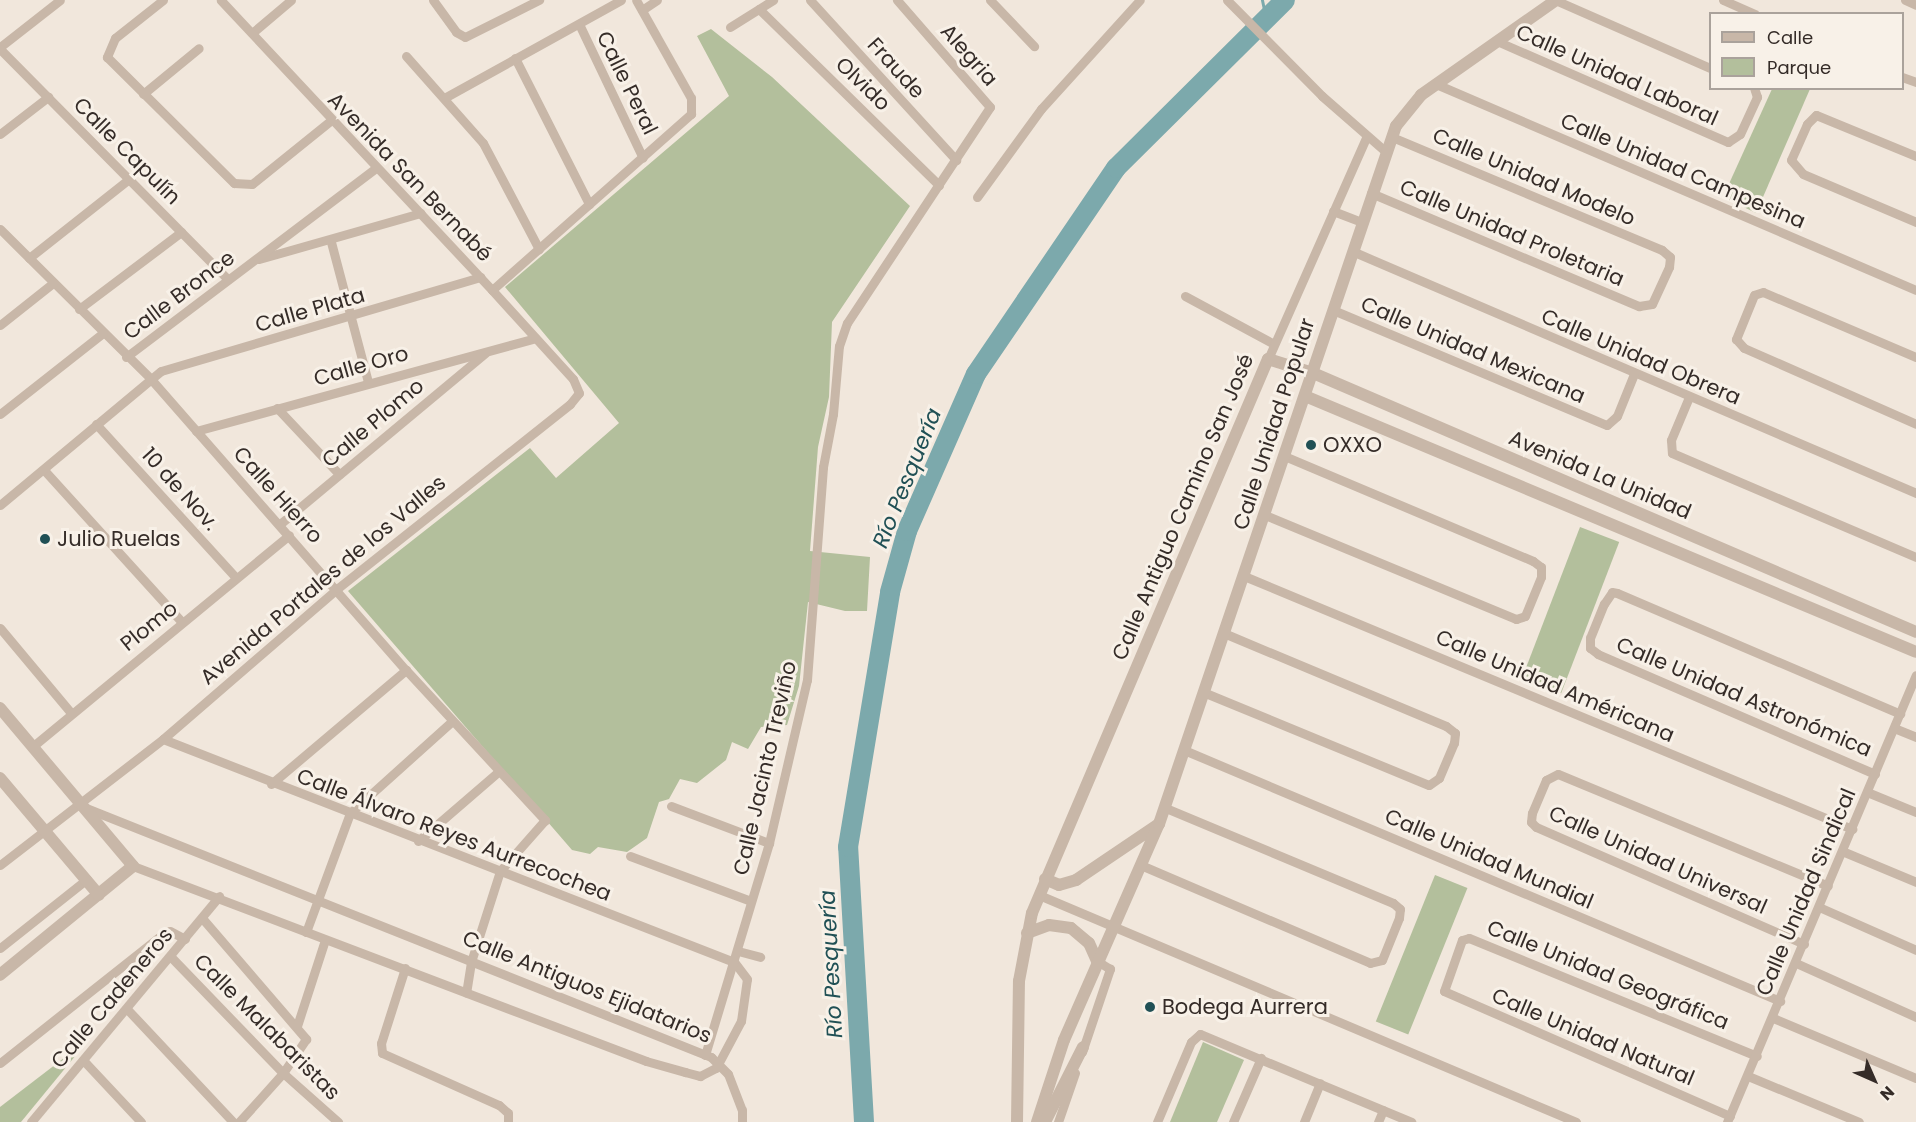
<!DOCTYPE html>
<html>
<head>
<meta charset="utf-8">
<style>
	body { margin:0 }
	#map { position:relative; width:1916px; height:1122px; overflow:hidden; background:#f1e7dc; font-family:Poppins,sans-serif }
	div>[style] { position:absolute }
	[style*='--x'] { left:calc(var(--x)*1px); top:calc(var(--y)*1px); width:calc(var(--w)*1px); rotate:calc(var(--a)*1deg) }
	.green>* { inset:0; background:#b3bf9c; transform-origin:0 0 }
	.stream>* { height:3px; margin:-1.5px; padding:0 1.5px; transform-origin:1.5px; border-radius:1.5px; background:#7ca9ac }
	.river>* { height:20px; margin:-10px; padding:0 10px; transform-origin:10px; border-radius:10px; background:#7ca9ac }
	.minor>* { height:9px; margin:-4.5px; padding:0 4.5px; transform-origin:4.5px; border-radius:4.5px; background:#c8b7a8 }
	.tertiary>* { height:12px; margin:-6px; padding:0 6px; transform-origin:6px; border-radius:6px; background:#c8b7a8 }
	.dots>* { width:16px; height:16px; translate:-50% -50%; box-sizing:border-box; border:3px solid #f8f1e8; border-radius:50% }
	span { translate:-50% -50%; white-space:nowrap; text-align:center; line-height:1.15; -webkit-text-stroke:6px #f8f1e8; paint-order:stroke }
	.street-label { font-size:21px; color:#352c28 }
	.poi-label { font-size:21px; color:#352c28 }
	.left { translate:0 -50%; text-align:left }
	.water-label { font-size:22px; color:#205055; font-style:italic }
	.legend { position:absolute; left:1709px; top:12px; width:195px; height:78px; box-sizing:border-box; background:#f8f1e8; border:2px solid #aaa29b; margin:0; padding:8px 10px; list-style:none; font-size:18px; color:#352c28 }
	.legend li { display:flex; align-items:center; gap:12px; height:30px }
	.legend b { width:30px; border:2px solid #aaa29b }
	.north { position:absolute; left:1844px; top:1050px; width:60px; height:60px; -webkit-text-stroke:4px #f8f1e8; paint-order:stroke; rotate:135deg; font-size:16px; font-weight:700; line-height:24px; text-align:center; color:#352c28 }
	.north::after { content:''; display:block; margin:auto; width:21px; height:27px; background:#352c28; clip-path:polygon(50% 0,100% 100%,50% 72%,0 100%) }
</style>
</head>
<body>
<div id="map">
	<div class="green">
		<i style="clip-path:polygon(711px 29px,772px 77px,910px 206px,832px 322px,829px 397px,818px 447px,810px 551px,870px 557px,867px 611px,845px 611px,808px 602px,799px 686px,787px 725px,761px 727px,748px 749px,732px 742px,726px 760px,697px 783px,680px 779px,669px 799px,659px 802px,647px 838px,627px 852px,598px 847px,590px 854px,572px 850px,348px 591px,530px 448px,556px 478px,619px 423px,505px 287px,729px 96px,697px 36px)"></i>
		<i style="clip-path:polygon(1772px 89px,1810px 89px,1756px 213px,1723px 197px)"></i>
		<i style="left:1580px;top:527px;width:42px;height:162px;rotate:21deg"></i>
		<i style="left:1435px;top:875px;width:35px;height:158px;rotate:22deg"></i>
		<i style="clip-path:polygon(90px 1038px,21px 1122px,0 1122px,0 1107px)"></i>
		<i style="clip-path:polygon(1203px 1042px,1244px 1060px,1217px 1122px,1170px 1122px)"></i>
	</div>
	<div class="stream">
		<i style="--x:1262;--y:0;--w:19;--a:78"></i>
	</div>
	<div class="river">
		<i style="--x:864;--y:1122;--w:275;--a:-93.3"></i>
		<i style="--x:848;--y:847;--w:258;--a:-80.6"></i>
		<i style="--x:890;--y:592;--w:63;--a:-74.4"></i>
		<i style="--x:907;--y:531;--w:171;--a:-66.3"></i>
		<i style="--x:976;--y:374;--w:249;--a:-55.8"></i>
		<i style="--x:1116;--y:168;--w:238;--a:-44.8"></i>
	</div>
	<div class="minor">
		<i style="--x:163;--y:0;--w:61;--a:141.6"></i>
		<i style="--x:115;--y:38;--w:21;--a:113"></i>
		<i style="--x:107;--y:57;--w:179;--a:44.8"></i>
		<i style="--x:234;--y:183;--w:18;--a:3"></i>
		<i style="--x:252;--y:184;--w:100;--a:-38.9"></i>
		<i style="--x:433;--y:0;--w:39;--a:54"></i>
		<i style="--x:456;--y:32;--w:10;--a:29"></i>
		<i style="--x:465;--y:37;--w:83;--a:-26.6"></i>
		<i style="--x:810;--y:0;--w:217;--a:47.6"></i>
		<i style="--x:990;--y:0;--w:64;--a:46.3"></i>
		<i style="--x:1227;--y:0;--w:135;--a:45.3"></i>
		<i style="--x:1322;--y:96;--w:85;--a:41.2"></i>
		<i style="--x:1555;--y:0;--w:169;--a:23.7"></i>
		<i style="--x:1723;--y:0;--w:35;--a:24"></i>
		<i style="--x:1905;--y:0;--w:12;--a:24"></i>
		<i style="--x:759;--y:9;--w:252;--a:44.4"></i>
		<i style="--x:642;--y:10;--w:18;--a:-34"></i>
		<i style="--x:579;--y:24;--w:148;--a:64.5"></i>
		<i style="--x:730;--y:27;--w:51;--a:-32.1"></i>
		<i style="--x:252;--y:33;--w:51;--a:-40.2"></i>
		<i style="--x:1499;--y:42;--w:250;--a:23.6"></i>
		<i style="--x:1728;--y:142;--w:14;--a:-34"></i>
		<i style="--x:1740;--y:134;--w:41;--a:-65.3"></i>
		<i style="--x:1757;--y:97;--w:9;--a:-108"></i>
		<i style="--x:0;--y:47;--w:76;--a:-38.1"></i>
		<i style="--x:0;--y:49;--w:324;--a:45.3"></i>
		<i style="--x:406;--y:56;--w:116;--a:48.5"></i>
		<i style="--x:483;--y:143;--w:120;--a:62.2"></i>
		<i style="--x:515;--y:58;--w:164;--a:63.1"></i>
		<i style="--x:1902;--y:77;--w:15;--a:20"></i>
		<i style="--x:1436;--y:84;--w:522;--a:23.23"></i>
		<i style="--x:143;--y:94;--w:72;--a:-39.4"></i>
		<i style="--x:446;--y:97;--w:200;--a:-29"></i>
		<i style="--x:0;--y:134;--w:61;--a:-37.6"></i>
		<i style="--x:1916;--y:156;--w:108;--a:-157.7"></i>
		<i style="--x:1816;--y:115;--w:13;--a:135"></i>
		<i style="--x:1807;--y:124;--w:39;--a:114"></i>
		<i style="--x:1791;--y:160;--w:18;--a:49"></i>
		<i style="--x:1803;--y:174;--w:123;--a:23"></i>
		<i style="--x:1371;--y:193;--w:291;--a:22.9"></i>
		<i style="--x:1639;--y:306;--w:13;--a:-9"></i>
		<i style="--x:1652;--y:304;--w:41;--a:-65.3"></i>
		<i style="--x:1669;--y:267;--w:10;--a:-84"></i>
		<i style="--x:1670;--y:257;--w:11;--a:-139"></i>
		<i style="--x:1662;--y:250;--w:293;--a:-157.3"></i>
		<i style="--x:977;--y:197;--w:109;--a:-54"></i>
		<i style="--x:1041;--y:109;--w:147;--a:-47.8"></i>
		<i style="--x:1333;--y:211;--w:31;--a:21"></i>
		<i style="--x:0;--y:229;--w:211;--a:44.8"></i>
		<i style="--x:150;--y:378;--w:388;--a:48.8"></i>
		<i style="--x:406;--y:670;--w:205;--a:47.2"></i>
		<i style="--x:545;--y:820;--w:68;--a:131.4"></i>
		<i style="--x:500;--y:871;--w:96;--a:107.7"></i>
		<i style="--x:471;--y:962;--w:31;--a:99"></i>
		<i style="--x:331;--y:242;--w:145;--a:75.2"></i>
		<i style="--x:1352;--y:251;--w:614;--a:23.22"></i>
		<i style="--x:29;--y:258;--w:127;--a:-38.3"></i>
		<i style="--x:259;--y:259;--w:168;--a:-15.9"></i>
		<i style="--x:492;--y:290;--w:266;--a:-41.5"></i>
		<i style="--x:691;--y:114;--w:16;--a:-90"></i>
		<i style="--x:691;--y:98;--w:112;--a:-119.3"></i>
		<i style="--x:1185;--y:296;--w:101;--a:28.3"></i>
		<i style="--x:79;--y:309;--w:128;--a:-37"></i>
		<i style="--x:1333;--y:310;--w:297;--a:22.8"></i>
		<i style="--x:1607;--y:425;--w:13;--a:-42"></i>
		<i style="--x:1617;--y:416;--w:45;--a:-68"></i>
		<i style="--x:0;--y:325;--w:68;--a:-38.4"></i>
		<i style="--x:126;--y:357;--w:313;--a:-37.1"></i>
		<i style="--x:1916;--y:357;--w:166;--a:-157"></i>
		<i style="--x:1763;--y:292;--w:9;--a:162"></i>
		<i style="--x:1754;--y:295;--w:48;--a:112.2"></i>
		<i style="--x:1736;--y:339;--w:12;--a:48"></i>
		<i style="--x:1744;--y:348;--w:188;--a:23.8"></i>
		<i style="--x:1268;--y:359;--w:244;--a:-66.1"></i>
		<i style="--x:1689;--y:397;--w:47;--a:112.7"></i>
		<i style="--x:1671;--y:440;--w:13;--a:86"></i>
		<i style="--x:1672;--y:453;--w:265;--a:23.1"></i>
		<i style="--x:277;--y:408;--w:91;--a:46.8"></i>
		<i style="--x:0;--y:414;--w:131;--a:-38.2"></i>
		<i style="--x:96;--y:424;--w:208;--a:47.7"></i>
		<i style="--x:196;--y:431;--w:352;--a:-15.3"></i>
		<i style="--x:44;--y:470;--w:205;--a:47.8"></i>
		<i style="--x:0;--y:505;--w:209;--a:-39.8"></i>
		<i style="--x:161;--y:371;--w:333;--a:-16.4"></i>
		<i style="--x:1265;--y:515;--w:272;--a:22.5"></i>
		<i style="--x:1516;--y:619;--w:9;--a:-18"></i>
		<i style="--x:1525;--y:616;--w:42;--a:-67.7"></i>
		<i style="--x:1541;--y:577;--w:10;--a:-90"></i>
		<i style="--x:1541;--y:567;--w:10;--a:-143"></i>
		<i style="--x:1533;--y:561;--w:269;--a:-157.1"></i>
		<i style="--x:280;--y:524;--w:267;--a:-39.8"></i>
		<i style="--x:1244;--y:576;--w:659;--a:22.59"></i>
		<i style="--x:0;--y:628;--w:111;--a:50.1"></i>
		<i style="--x:1203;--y:692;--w:244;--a:22.4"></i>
		<i style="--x:1429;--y:785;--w:12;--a:-35"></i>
		<i style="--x:1439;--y:778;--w:38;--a:-67"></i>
		<i style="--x:1454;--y:743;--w:10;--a:-84"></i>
		<i style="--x:1455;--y:733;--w:11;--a:-142"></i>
		<i style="--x:1446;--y:726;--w:241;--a:-157.3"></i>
		<i style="--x:1894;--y:728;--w:24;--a:22"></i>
		<i style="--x:32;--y:747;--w:333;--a:-39.5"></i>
		<i style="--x:1184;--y:750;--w:647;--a:22.84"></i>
		<i style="--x:1875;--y:774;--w:302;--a:-156.6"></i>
		<i style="--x:1598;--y:654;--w:10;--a:-143"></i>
		<i style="--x:1590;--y:648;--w:10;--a:-90"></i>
		<i style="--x:1590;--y:638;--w:37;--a:-68"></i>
		<i style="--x:1604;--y:604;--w:14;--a:-56"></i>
		<i style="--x:1612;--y:592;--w:5;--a:11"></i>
		<i style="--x:1617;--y:593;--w:308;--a:23.1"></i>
		<i style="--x:271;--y:784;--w:177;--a:-40.2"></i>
		<i style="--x:1867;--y:792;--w:53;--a:22.2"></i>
		<i style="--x:671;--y:806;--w:105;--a:20.7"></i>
		<i style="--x:86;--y:808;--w:673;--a:21.72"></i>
		<i style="--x:711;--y:1057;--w:24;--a:45"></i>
		<i style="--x:728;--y:1074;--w:39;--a:69"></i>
		<i style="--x:742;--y:1110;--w:12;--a:90"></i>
		<i style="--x:418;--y:841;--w:107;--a:-40.8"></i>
		<i style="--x:1842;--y:851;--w:80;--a:22.7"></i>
		<i style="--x:630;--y:856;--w:129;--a:20.4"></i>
		<i style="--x:0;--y:865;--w:206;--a:-37.7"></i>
		<i style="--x:163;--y:739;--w:231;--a:-40.8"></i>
		<i style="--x:338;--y:588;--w:296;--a:-38.4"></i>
		<i style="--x:570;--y:404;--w:14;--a:-51"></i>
		<i style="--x:579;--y:393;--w:15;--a:-113"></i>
		<i style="--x:573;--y:379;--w:120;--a:-132.3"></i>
		<i style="--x:492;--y:290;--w:397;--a:-133.1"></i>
		<i style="--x:133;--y:866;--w:549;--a:20.81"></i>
		<i style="--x:646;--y:1061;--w:41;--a:15.8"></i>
		<i style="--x:685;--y:1072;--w:16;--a:15"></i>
		<i style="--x:700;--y:1076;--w:18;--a:-27"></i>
		<i style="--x:716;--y:1068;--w:53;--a:-62"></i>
		<i style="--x:741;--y:1021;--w:42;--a:-81.9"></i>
		<i style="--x:747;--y:979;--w:21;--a:-127"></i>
		<i style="--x:734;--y:962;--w:613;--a:-158.67"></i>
		<i style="--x:1143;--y:866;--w:247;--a:23.1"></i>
		<i style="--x:1370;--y:963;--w:12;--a:-14"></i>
		<i style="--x:1382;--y:960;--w:45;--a:-68"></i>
		<i style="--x:1399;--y:918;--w:9;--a:-84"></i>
		<i style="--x:1400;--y:909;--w:9;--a:-139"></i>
		<i style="--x:1393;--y:903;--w:248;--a:-157.3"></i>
		<i style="--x:1039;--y:895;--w:583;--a:22.91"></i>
		<i style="--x:1819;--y:907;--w:106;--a:23.9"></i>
		<i style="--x:202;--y:918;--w:160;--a:49.3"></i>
		<i style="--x:306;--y:1039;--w:41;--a:124.1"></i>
		<i style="--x:283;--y:1073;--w:66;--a:131.9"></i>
		<i style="--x:306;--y:932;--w:127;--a:-69.7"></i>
		<i style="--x:350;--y:813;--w:137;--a:-42"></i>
		<i style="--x:1804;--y:944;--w:292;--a:-156.4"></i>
		<i style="--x:1536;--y:827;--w:7;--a:-135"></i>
		<i style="--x:1531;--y:822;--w:9;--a:-84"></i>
		<i style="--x:1532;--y:813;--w:36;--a:-67"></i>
		<i style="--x:1546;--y:780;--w:13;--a:-27"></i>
		<i style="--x:1558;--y:774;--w:292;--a:22.5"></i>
		<i style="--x:0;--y:948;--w:111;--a:-38.4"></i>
		<i style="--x:738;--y:951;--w:23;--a:15"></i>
		<i style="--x:171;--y:957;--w:161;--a:46"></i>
		<i style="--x:283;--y:1073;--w:74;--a:41.7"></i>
		<i style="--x:1796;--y:963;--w:132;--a:24.2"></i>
		<i style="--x:405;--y:968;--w:79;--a:107.7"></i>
		<i style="--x:381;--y:1043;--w:10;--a:84"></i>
		<i style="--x:382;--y:1053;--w:128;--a:24"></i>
		<i style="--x:499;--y:1105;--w:12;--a:42"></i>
		<i style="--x:508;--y:1113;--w:9;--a:90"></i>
		<i style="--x:127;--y:1009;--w:155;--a:46.8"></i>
		<i style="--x:1773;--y:1018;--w:155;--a:22.8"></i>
		<i style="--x:297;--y:1026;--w:90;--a:-72"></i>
		<i style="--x:1082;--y:1052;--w:88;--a:-71.4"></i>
		<i style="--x:1110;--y:969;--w:15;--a:-148"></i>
		<i style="--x:705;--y:1055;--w:221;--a:-73.2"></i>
		<i style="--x:769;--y:843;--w:167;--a:-76.9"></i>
		<i style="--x:807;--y:680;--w:214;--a:-85.7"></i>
		<i style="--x:823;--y:467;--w:54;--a:-79.3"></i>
		<i style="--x:833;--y:414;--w:68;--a:-85"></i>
		<i style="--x:839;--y:346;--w:24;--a:-71"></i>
		<i style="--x:847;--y:323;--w:259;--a:-56.5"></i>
		<i style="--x:990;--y:107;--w:142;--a:-131"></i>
		<i style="--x:83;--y:1060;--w:85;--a:46.9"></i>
		<i style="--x:0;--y:1063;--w:209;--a:-38.4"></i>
		<i style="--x:164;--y:933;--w:6;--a:-18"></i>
		<i style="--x:170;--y:931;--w:17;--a:28"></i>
		<i style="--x:1748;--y:1076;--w:120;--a:22.5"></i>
		<i style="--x:1730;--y:1116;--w:312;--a:-156.4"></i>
		<i style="--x:1444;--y:991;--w:54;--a:-70.6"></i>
		<i style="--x:1462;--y:940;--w:7;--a:-16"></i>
		<i style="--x:1469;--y:938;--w:311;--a:22.3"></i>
		<i style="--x:31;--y:1122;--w:294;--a:-50.2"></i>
		<i style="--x:1058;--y:1122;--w:52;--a:-70.9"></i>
		<i style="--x:1157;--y:1122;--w:87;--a:-67"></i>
		<i style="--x:1191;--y:1042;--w:12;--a:-42"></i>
		<i style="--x:1200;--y:1034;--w:229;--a:22.6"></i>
		<i style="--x:1233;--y:1122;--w:70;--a:-66.4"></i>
		<i style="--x:1304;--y:1122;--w:42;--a:-67.7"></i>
		<i style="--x:1378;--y:1122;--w:13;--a:-67"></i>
		<i style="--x:1727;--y:1122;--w:485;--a:-67.1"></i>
	</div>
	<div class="tertiary">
		<i style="--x:1305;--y:396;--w:662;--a:22.73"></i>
		<i style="--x:0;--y:708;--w:207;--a:49.9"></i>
		<i style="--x:133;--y:866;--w:172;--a:140.7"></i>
		<i style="--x:0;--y:778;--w:153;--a:49.8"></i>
		<i style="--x:1045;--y:879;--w:15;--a:23"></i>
		<i style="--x:1059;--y:885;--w:18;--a:-16"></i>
		<i style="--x:1076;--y:880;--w:100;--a:-34"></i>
		<i style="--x:1027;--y:933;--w:23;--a:-20"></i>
		<i style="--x:1049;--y:925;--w:22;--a:8"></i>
		<i style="--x:1071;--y:928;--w:23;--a:40"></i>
		<i style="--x:1089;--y:943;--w:20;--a:66"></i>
		<i style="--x:1017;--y:1122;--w:141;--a:-89.2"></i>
		<i style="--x:1019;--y:981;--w:69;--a:-79.2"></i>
		<i style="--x:1032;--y:913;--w:602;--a:-66.93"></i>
		<i style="--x:1268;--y:359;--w:47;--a:17.3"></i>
		<i style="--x:1313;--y:373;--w:656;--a:23.24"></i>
		<i style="--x:1037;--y:1122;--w:86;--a:-71.8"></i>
		<i style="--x:1064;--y:1040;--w:236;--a:-66.3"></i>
		<i style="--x:1159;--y:824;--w:737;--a:-71.25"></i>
		<i style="--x:1396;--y:126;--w:40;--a:-51"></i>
		<i style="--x:1421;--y:95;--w:165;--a:-35.1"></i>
		<i style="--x:1045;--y:1122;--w:84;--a:-63.1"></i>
	</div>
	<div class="dots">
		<i style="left:1311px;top:445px;background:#205055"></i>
		<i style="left:45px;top:539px;background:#205055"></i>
		<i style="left:1150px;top:1007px;background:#205055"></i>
	</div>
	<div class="street-label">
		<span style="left:969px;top:55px;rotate:49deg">Alegria</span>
		<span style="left:896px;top:68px;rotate:48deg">Fraude</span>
		<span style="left:1617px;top:75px;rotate:24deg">Calle Unidad Laboral</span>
		<span style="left:627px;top:83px;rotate:64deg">Calle Peral</span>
		<span style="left:863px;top:84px;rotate:44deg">Olvido</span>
		<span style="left:127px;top:151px;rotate:45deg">Calle Capulín</span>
		<span style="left:1683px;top:171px;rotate:23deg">Calle Unidad Campesina</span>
		<span style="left:410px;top:177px;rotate:46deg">Avenida San Bernabé</span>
		<span style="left:1534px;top:177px;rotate:23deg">Calle Unidad Modelo</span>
		<span style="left:1512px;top:233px;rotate:23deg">Calle Unidad Proletaria</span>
		<span style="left:179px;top:295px;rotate:-37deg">Calle Bronce</span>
		<span style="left:310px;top:310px;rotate:-16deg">Calle Plata</span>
		<span style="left:1473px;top:350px;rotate:23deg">Calle Unidad Mexicana</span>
		<span style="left:1641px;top:357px;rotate:23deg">Calle Unidad Obrera</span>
		<span style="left:361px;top:366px;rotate:-16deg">Calle Oro</span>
		<span style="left:373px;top:423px;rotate:-40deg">Calle Plomo</span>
		<span style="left:1274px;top:424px;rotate:-72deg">Calle Unidad Popular</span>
		<span style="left:1600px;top:475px;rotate:23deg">Avenida La Unidad</span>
		<span style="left:180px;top:489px;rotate:48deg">10 de Nov.</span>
		<span style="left:278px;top:495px;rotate:48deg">Calle Hierro</span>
		<span style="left:1183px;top:507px;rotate:-67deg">Calle Antiguo Camino San José</span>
		<span style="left:323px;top:580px;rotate:-40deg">Avenida Portales de los Valles</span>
		<span style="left:149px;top:626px;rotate:-39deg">Plomo</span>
		<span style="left:1555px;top:686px;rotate:23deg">Calle Unidad Américana</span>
		<span style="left:1744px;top:697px;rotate:23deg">Calle Unidad Astronómica</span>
		<span style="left:765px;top:768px;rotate:-77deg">Calle Jacinto Treviño</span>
		<span style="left:454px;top:835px;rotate:21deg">Calle Álvaro Reyes Aurrecochea</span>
		<span style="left:1489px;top:859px;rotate:23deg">Calle Unidad Mundial</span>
		<span style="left:1658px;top:860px;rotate:24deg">Calle Unidad Universal</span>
		<span style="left:1806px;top:892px;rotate:-67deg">Calle Unidad Sindical</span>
		<span style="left:1608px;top:975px;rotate:22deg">Calle Unidad Geográfica</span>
		<span style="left:587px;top:987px;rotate:22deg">Calle Antiguos Ejidatarios</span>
		<span style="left:112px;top:998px;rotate:-50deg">Calle Cadeneros</span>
		<span style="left:267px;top:1027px;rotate:45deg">Calle Malabaristas</span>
		<span style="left:1593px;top:1037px;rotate:23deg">Calle Unidad Natural</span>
	</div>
	<div class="poi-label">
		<span class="left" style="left:1323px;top:445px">OXXO</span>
		<span class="left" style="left:57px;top:539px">Julio Ruelas</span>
		<span class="left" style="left:1162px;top:1007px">Bodega Aurrera</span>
	</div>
	<div class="water-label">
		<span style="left:907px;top:478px;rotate:-68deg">Río Pesquería</span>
		<span style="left:831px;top:964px;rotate:-93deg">Río Pesquería</span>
	</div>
	<ul class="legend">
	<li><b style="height:8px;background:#c8b7a8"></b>Calle</li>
	<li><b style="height:16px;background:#b3bf9c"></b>Parque</li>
	</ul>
	<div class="north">N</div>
</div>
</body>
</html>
